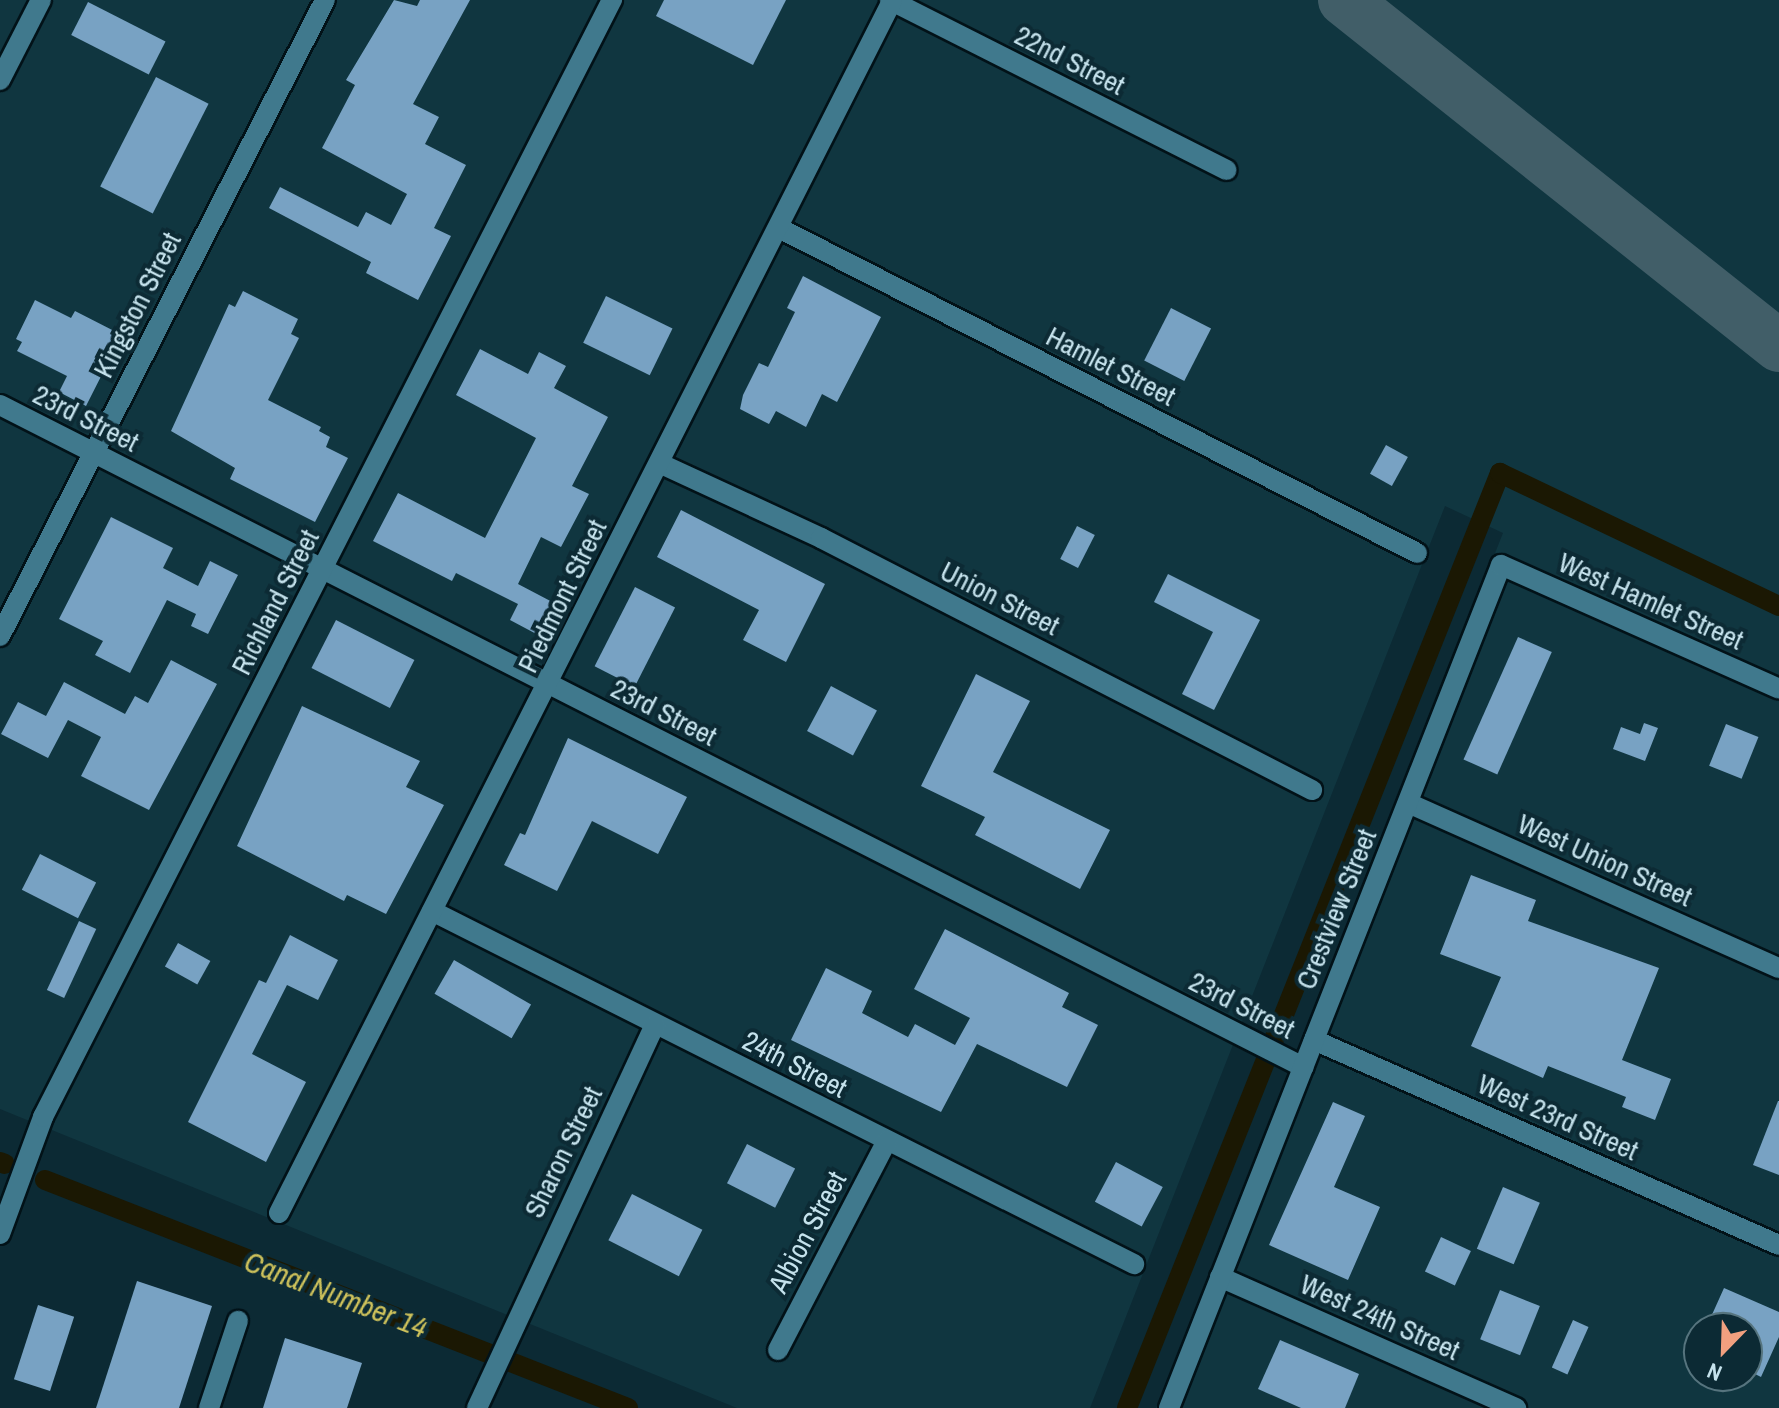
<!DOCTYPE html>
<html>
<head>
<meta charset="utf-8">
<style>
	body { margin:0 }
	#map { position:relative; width:1779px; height:1408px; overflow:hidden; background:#0c2a34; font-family:"Archivo Narrow",sans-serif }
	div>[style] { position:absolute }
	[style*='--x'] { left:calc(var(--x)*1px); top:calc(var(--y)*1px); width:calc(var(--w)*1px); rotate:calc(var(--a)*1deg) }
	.built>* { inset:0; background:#103640 }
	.canal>* { height:20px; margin:-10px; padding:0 10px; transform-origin:10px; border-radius:10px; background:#1b1803 }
	.taxiway>* { height:52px; margin:-26px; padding:0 26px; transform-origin:26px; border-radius:26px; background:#415e68 }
	.building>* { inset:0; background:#78a2c3; transform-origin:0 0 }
	.roads { filter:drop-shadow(2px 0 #021218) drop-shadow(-2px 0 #021218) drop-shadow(0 2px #021218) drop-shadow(0 -2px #021218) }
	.minor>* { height:20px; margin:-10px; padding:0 10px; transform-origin:10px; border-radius:10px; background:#40798d }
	span { translate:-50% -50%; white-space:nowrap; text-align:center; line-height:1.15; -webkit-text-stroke:8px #0c2a34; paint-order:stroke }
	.street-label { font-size:28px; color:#c5e2ec }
	.water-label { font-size:30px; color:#cdc15b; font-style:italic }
	.north { position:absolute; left:1683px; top:1312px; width:80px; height:80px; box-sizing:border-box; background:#0c2a34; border:2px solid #56747e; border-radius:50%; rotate:203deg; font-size:22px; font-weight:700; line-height:32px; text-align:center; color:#c5e2ec }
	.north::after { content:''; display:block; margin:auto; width:28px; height:36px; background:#f2a07f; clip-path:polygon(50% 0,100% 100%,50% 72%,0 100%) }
</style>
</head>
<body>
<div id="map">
	<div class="built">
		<i style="clip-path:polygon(evenodd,0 0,1779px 0,1779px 1408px,1156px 1408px,1503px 533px,1445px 506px,1090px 1408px,737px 1408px,0 1109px,0 0,1699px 1328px,1747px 1328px,1747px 1376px,1699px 1376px,1699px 1328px)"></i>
	</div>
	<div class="canal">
		<i style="--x:0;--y:1162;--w:5;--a:22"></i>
		<i style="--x:45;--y:1180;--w:626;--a:21.36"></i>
		<i style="--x:1127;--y:1408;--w:1007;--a:-68.25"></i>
		<i style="--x:1500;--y:473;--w:309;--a:25.5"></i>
	</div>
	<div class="taxiway">
		<i style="--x:1344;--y:0;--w:556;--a:38.5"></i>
	</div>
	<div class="building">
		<i style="clip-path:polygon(394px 0,417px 6px,420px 0,470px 0,413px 104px,439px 117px,425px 144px,466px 165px,434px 228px,451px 236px,418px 300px,366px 273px,371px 262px,269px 208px,280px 187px,358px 227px,366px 212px,391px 225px,407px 194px,322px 148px,355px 85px,346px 80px)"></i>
		<i style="clip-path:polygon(664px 0,786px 0,753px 65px,656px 16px)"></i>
		<i style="left:88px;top:2px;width:87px;height:37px;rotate:27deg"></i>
		<i style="left:156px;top:77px;width:59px;height:123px;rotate:27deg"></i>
		<i style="clip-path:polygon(803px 276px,881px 317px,837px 402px,822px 394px,806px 427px,776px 411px,769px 424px,740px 409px,743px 395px,759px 363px,768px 367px,795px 312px,787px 308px)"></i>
		<i style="clip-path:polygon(243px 291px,298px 319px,291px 334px,299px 338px,268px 400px,321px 427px,319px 431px,330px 437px,326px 447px,348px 458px,315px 522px,230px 479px,235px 468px,171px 431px,229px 304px,235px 307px)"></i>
		<i style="left:606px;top:296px;width:74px;height:52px;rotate:26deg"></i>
		<i style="clip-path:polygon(35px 300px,71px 318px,75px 311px,122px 335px,86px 406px,59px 392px,67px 376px,17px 351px,22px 342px,16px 339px)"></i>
		<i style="left:1171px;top:308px;width:45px;height:59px;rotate:27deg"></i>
		<i style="clip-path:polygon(480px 349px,528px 374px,539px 352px,566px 366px,554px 388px,608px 417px,572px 486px,589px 494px,561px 547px,541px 537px,518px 584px,558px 605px,542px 637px,510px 620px,518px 604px,456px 573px,452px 581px,373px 541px,398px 493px,485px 538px,536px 438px,456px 395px)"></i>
		<i style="left:1386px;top:445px;width:25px;height:33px;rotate:29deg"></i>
		<i style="clip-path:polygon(681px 510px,825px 584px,786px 662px,743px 640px,759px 610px,657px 557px)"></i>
		<i style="clip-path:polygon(111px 517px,173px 548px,163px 568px,198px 586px,210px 561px,238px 575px,208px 634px,191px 626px,196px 614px,167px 600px,130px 673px,95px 655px,103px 641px,59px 619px)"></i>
		<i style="left:1077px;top:526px;width:20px;height:37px;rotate:27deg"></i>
		<i style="clip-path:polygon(1168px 574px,1260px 620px,1214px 710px,1182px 694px,1213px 632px,1154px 602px)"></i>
		<i style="left:635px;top:587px;width:45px;height:89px;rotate:27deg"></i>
		<i style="left:336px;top:620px;width:88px;height:54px;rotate:27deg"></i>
		<i style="left:1518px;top:637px;width:37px;height:134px;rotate:24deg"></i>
		<i style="clip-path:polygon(171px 660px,217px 684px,149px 810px,81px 776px,101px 737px,68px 720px,48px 758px,1px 734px,18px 702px,46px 716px,64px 682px,125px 714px,135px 696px,148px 703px)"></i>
		<i style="clip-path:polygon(976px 674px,1030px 701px,993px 772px,1110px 830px,1080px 889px,975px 835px,985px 817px,921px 786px)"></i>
		<i style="left:831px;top:686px;width:52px;height:51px;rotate:28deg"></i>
		<i style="clip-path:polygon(302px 706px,420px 761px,406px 787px,444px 805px,386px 914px,347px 895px,344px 901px,237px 846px)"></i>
		<i style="clip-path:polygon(1644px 723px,1658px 728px,1645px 761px,1613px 749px,1621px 727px,1640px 734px)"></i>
		<i style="left:1726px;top:724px;width:35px;height:45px;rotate:22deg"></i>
		<i style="clip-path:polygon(568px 738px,687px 797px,658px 854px,592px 821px,557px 891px,504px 865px,520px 833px,525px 835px)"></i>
		<i style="left:40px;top:854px;width:63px;height:40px;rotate:27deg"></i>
		<i style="clip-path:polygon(1471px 875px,1536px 900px,1528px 921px,1659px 968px,1622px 1060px,1671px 1079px,1655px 1120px,1622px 1107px,1626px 1097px,1548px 1066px,1543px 1078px,1471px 1046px,1501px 977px,1440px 954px)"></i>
		<i style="left:79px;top:921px;width:19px;height:76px;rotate:25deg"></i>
		<i style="clip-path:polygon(945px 929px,1069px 993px,1062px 1007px,1098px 1025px,1067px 1087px,977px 1044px,941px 1112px,791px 1040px,826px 968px,872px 991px,862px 1013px,908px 1037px,915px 1024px,955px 1045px,970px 1018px,914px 989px)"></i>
		<i style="clip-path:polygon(290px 935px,338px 960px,318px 1000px,287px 985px,252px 1054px,306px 1082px,266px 1162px,188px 1122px,259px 980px,266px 983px)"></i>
		<i style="left:178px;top:943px;width:37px;height:27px;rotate:29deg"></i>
		<i style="left:454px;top:960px;width:89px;height:39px;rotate:30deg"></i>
		<i style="clip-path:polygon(1778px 1101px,1779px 1101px,1779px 1175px,1753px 1165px)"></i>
		<i style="clip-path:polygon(1333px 1102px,1365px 1116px,1334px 1187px,1380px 1207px,1348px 1280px,1269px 1245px)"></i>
		<i style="left:747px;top:1144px;width:54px;height:44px;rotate:27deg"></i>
		<i style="left:1116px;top:1162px;width:53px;height:45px;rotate:28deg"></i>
		<i style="left:1503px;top:1187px;width:40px;height:67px;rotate:23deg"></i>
		<i style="left:632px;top:1194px;width:79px;height:52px;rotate:27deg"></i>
		<i style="left:1441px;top:1237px;width:33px;height:38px;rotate:25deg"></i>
		<i style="clip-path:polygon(137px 1281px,212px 1306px,179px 1408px,96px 1408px)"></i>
		<i style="clip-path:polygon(1724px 1288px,1779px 1312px,1779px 1337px,1761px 1377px,1747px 1370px,1747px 1328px,1706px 1328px)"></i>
		<i style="left:1500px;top:1290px;width:43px;height:53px;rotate:22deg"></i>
		<i style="left:38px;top:1305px;width:38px;height:78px;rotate:18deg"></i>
		<i style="left:1573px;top:1320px;width:17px;height:52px;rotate:24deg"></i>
		<i style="clip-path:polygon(285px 1338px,362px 1363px,347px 1408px,263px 1408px)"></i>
		<i style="clip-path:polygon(1280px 1340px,1359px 1374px,1345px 1408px,1301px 1408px,1258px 1389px)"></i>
	</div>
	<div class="roads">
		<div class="minor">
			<i style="--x:890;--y:0;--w:377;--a:26.8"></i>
			<i style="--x:0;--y:80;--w:90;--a:-62.9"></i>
			<i style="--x:779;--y:228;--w:716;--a:26.99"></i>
			<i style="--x:0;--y:405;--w:1462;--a:26.93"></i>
			<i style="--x:659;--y:463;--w:179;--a:24.8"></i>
			<i style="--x:821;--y:538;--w:552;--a:27.17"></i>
			<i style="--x:0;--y:636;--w:714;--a:-62.93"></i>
			<i style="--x:1408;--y:803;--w:406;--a:24"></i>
			<i style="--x:432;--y:911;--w:786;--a:26.7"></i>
			<i style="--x:1314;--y:1040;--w:508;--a:23.79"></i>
			<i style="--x:279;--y:1213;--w:1358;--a:-63.17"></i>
			<i style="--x:0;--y:1234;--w:125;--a:-69.8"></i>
			<i style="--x:43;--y:1117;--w:1254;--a:-63.01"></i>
			<i style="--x:1220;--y:1277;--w:324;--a:23.9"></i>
			<i style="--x:778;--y:1350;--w:236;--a:-62.5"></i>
			<i style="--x:209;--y:1408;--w:92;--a:-71.6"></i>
			<i style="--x:477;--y:1408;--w:422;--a:-65.1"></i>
			<i style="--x:1169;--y:1408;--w:906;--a:-68.5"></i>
			<i style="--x:1501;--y:565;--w:304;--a:24"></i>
		</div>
	</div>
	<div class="street-label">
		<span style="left:1070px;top:60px;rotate:27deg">22nd Street</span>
		<span style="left:137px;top:305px;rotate:-63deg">Kingston Street</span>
		<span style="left:1111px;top:366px;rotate:27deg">Hamlet Street</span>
		<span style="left:86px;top:418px;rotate:27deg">23rd Street</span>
		<span style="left:562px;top:596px;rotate:-64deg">Piedmont Street</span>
		<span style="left:1000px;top:598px;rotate:27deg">Union Street</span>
		<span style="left:1651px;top:601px;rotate:24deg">West Hamlet Street</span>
		<span style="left:275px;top:602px;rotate:-63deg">Richland Street</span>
		<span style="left:664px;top:712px;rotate:27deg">23rd Street</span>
		<span style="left:1605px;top:860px;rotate:24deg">West Union Street</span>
		<span style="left:1336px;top:909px;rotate:-68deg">Crestview Street</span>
		<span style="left:1242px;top:1005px;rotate:27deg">23rd Street</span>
		<span style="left:795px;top:1064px;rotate:27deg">24th Street</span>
		<span style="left:1558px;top:1117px;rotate:24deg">West 23rd Street</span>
		<span style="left:563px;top:1152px;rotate:-64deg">Sharon Street</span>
		<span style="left:807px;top:1232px;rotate:-62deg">Albion Street</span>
		<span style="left:1380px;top:1317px;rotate:24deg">West 24th Street</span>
	</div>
	<div class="water-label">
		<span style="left:336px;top:1294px;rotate:21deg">Canal Number 14</span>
	</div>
	<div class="north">N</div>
</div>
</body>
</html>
